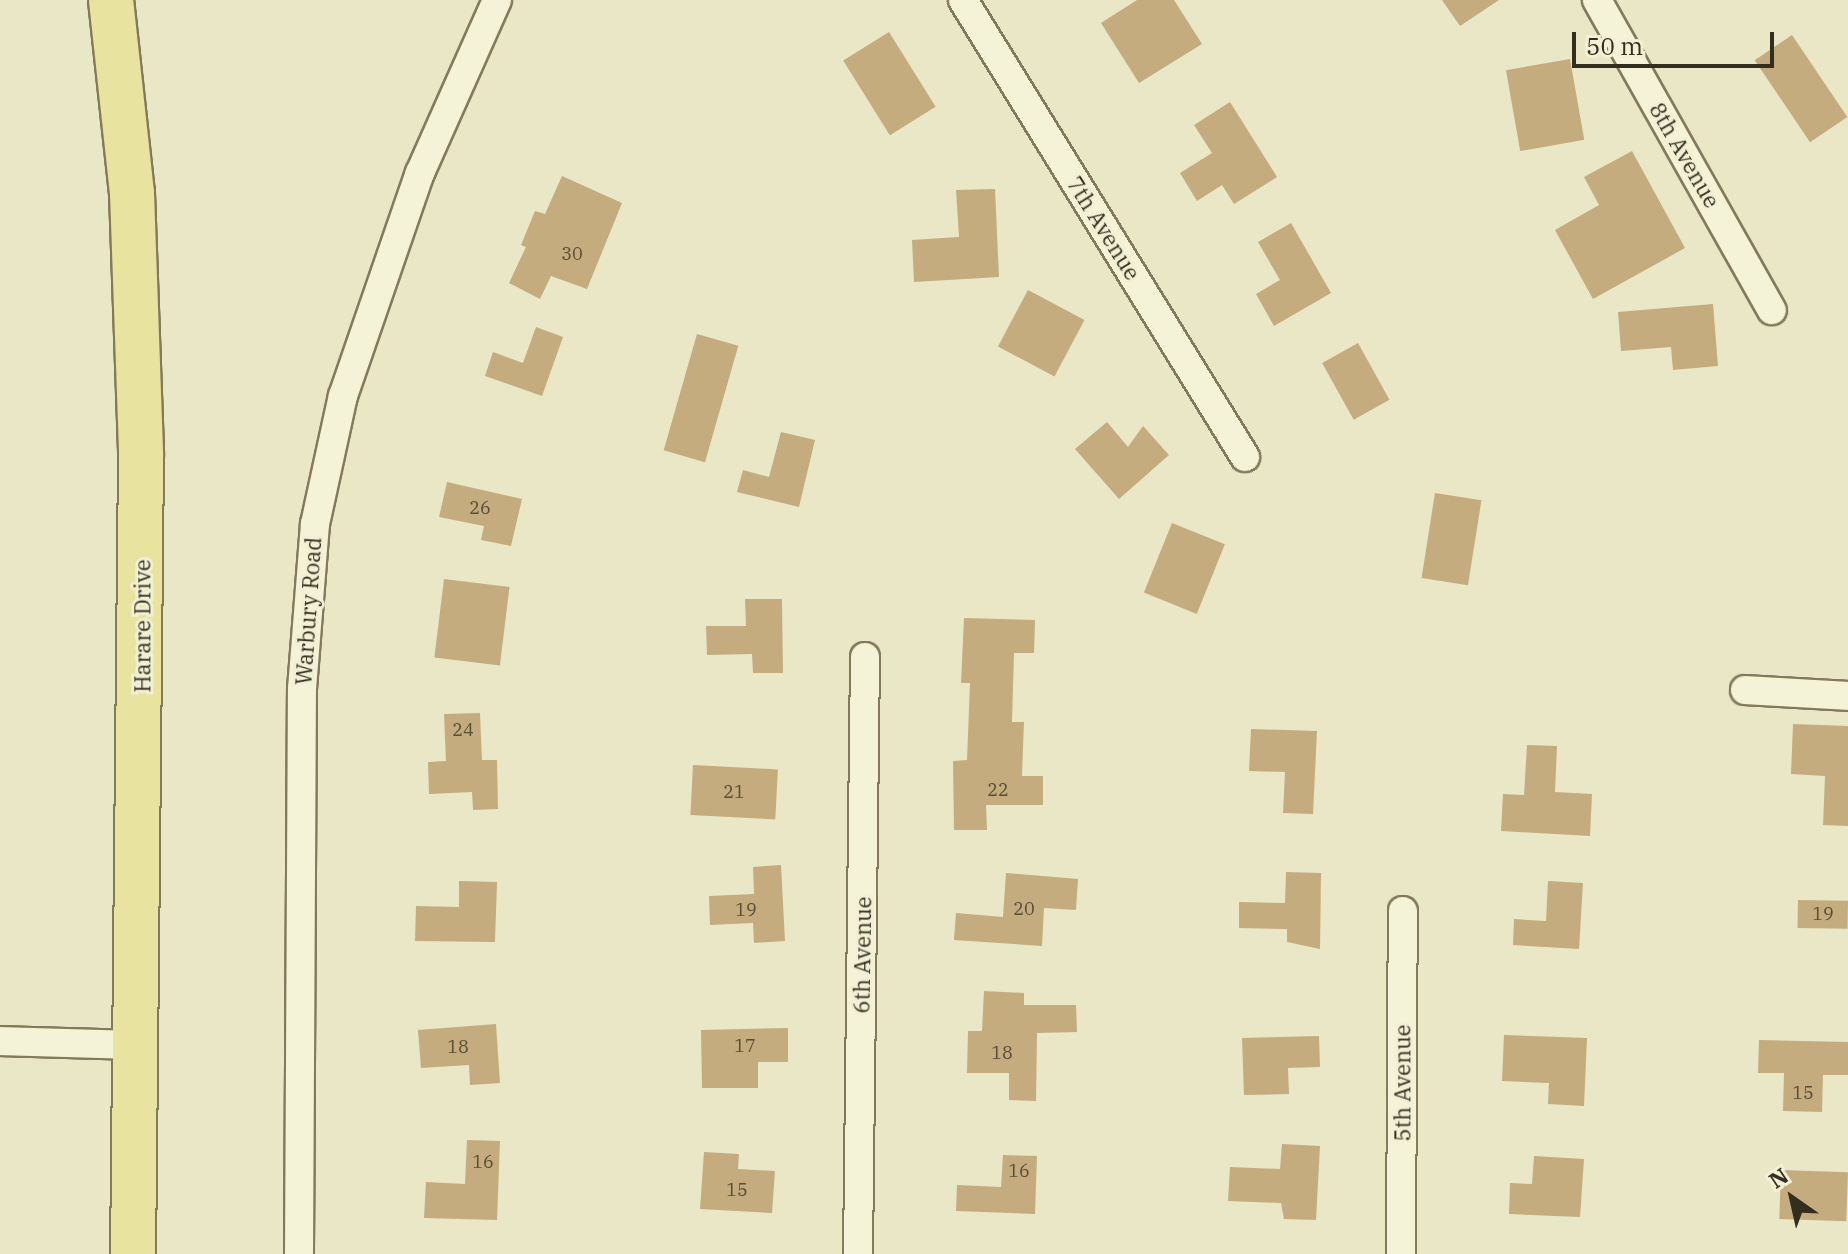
<!DOCTYPE html>
<html>
<head>
<meta charset="utf-8">
<style>
	body { margin:0 }
	#map { position:relative; width:1848px; height:1254px; overflow:hidden; background:#e9e7c5; font-family:"IBM Plex Serif",serif }
	div>[style] { position:absolute }
	[style*='--x'] { left:calc(var(--x)*1px); top:calc(var(--y)*1px); width:calc(var(--w)*1px); rotate:calc(var(--a)*1deg) }
	.building>* { inset:0; background:#c4ac7e; transform-origin:0 0 }
	.roads { filter:drop-shadow(2px 0 #837a5d) drop-shadow(-2px 0 #837a5d) drop-shadow(0 2px #837a5d) drop-shadow(0 -2px #837a5d) }
	.minor>* { height:28px; margin:-14px; padding:0 14px; transform-origin:14px; border-radius:14px; background:#f5f3d7 }
	.primary>* { height:44px; margin:-22px; padding:0 22px; transform-origin:22px; border-radius:22px; background:#e9e3a0 }
	span { translate:-50% -50%; white-space:nowrap; text-align:center; line-height:1.15; -webkit-text-stroke:6px #f2f0d4; paint-order:stroke }
	.number-label { font-size:18px; color:#584e37 }
	.number-label span { -webkit-text-stroke-width:0 }
	.street-label { font-size:22px; color:#342e1f }
	.north { position:absolute; left:1752px; top:1158px; width:80px; height:80px; -webkit-text-stroke:6px #f2f0d4; paint-order:stroke; rotate:326deg; font-size:22px; font-weight:700; line-height:32px; text-align:center; color:#342e1f }
	.north::after { content:''; display:block; margin:auto; width:28px; height:36px; background:#342e1f; clip-path:polygon(50% 0,100% 100%,50% 72%,0 100%) }
	.scale { position:absolute; left:1572px; top:32px; width:202px; height:36px; box-sizing:border-box; border:4px solid #342e1f; border-top:0; padding-left:10px; font-size:24px; line-height:28px; white-space:nowrap; color:#342e1f; -webkit-text-stroke:6px #f2f0d4; paint-order:stroke }
</style>
</head>
<body>
<div id="map">
	<div class="building">
		<i style="clip-path:polygon(1137px 0,1174px 0,1202px 44px,1139px 83px,1101px 23px)"></i>
		<i style="clip-path:polygon(1442px 0,1499px 0,1460px 26px)"></i>
		<i style="left:889px;top:32px;width:88px;height:54px;rotate:58deg"></i>
		<i style="left:1792px;top:35px;width:99px;height:45px;rotate:56deg"></i>
		<i style="left:1570px;top:59px;width:82px;height:65px;rotate:80deg"></i>
		<i style="clip-path:polygon(1230px 102px,1277px 177px,1234px 204px,1222px 185px,1197px 201px,1180px 173px,1212px 153px,1194px 125px)"></i>
		<i style="clip-path:polygon(1632px 151px,1685px 248px,1593px 299px,1555px 230px,1599px 205px,1584px 177px)"></i>
		<i style="clip-path:polygon(562px 176px,622px 203px,587px 289px,551px 276px,540px 299px,509px 283px,526px 247px,521px 245px,535px 211px,545px 214px)"></i>
		<i style="clip-path:polygon(995px 189px,999px 277px,914px 282px,912px 240px,959px 237px,956px 190px)"></i>
		<i style="clip-path:polygon(1291px 223px,1331px 293px,1274px 326px,1256px 294px,1280px 280px,1258px 242px)"></i>
		<i style="left:1028px;top:290px;width:64px;height:64px;rotate:28deg"></i>
		<i style="clip-path:polygon(1713px 304px,1718px 366px,1673px 370px,1671px 347px,1621px 351px,1618px 312px)"></i>
		<i style="clip-path:polygon(536px 327px,563px 337px,542px 396px,485px 376px,493px 352px,523px 363px)"></i>
		<i style="left:697px;top:334px;width:43px;height:121px;rotate:16deg"></i>
		<i style="left:1358px;top:343px;width:65px;height:41px;rotate:61deg"></i>
		<i style="clip-path:polygon(1107px 422px,1128px 447px,1143px 426px,1169px 455px,1119px 499px,1075px 449px)"></i>
		<i style="clip-path:polygon(781px 432px,815px 440px,799px 507px,737px 492px,743px 470px,769px 477px)"></i>
		<i style="clip-path:polygon(447px 482px,522px 499px,511px 546px,481px 540px,484px 526px,439px 517px)"></i>
		<i style="left:1435px;top:493px;width:47px;height:86px;rotate:9deg"></i>
		<i style="left:1172px;top:523px;width:57px;height:75px;rotate:22deg"></i>
		<i style="left:444px;top:579px;width:66px;height:79px;rotate:7deg"></i>
		<i style="clip-path:polygon(745px 599px,782px 599px,783px 673px,753px 673px,752px 654px,707px 655px,706px 626px,746px 626px)"></i>
		<i style="clip-path:polygon(964px 618px,1035px 620px,1034px 653px,1014px 653px,1012px 722px,1024px 722px,1022px 776px,1043px 776px,1043px 805px,986px 805px,987px 830px,954px 830px,953px 761px,967px 760px,970px 683px,961px 683px)"></i>
		<i style="clip-path:polygon(480px 713px,482px 760px,497px 760px,498px 809px,473px 810px,472px 792px,429px 794px,428px 762px,446px 761px,444px 714px)"></i>
		<i style="clip-path:polygon(1793px 724px,1848px 726px,1848px 826px,1823px 825px,1825px 776px,1791px 774px)"></i>
		<i style="clip-path:polygon(1251px 729px,1317px 731px,1313px 814px,1283px 813px,1285px 772px,1249px 771px)"></i>
		<i style="clip-path:polygon(1527px 745px,1557px 746px,1555px 792px,1592px 794px,1590px 836px,1501px 831px,1503px 794px,1524px 795px)"></i>
		<i style="left:693px;top:765px;width:85px;height:50px;rotate:3deg"></i>
		<i style="clip-path:polygon(781px 865px,785px 941px,754px 943px,753px 923px,710px 925px,709px 896px,754px 894px,753px 867px)"></i>
		<i style="clip-path:polygon(1286px 872px,1321px 873px,1320px 949px,1287px 942px,1287px 929px,1239px 928px,1239px 902px,1285px 903px)"></i>
		<i style="clip-path:polygon(1006px 873px,1078px 879px,1076px 910px,1044px 908px,1042px 946px,954px 940px,956px 913px,1003px 917px)"></i>
		<i style="clip-path:polygon(459px 881px,497px 882px,495px 942px,415px 941px,416px 906px,459px 907px)"></i>
		<i style="clip-path:polygon(1548px 881px,1583px 883px,1579px 949px,1513px 945px,1514px 919px,1546px 921px)"></i>
		<i style="left:1798px;top:900px;width:50px;height:28px;rotate:1deg"></i>
		<i style="clip-path:polygon(984px 991px,1024px 993px,1024px 1005px,1076px 1005px,1077px 1032px,1037px 1033px,1036px 1101px,1009px 1100px,1009px 1073px,967px 1073px,968px 1031px,982px 1031px)"></i>
		<i style="clip-path:polygon(496px 1024px,500px 1083px,470px 1085px,469px 1065px,421px 1068px,418px 1030px)"></i>
		<i style="clip-path:polygon(788px 1028px,788px 1062px,758px 1062px,758px 1088px,702px 1088px,701px 1030px)"></i>
		<i style="clip-path:polygon(1504px 1035px,1587px 1038px,1584px 1106px,1548px 1104px,1549px 1083px,1502px 1081px)"></i>
		<i style="clip-path:polygon(1319px 1036px,1320px 1067px,1288px 1068px,1289px 1094px,1244px 1095px,1242px 1038px)"></i>
		<i style="clip-path:polygon(1759px 1040px,1848px 1042px,1848px 1075px,1823px 1075px,1822px 1112px,1783px 1111px,1784px 1073px,1758px 1073px)"></i>
		<i style="clip-path:polygon(467px 1140px,500px 1141px,497px 1220px,424px 1218px,426px 1182px,465px 1184px)"></i>
		<i style="clip-path:polygon(1282px 1144px,1320px 1146px,1316px 1220px,1284px 1219px,1281px 1203px,1228px 1201px,1230px 1167px,1280px 1169px)"></i>
		<i style="clip-path:polygon(704px 1152px,739px 1154px,738px 1169px,775px 1171px,772px 1213px,700px 1209px)"></i>
		<i style="clip-path:polygon(1003px 1155px,1037px 1156px,1035px 1214px,956px 1211px,957px 1185px,1001px 1187px)"></i>
		<i style="clip-path:polygon(1534px 1156px,1584px 1159px,1580px 1217px,1509px 1214px,1510px 1183px,1532px 1184px)"></i>
		<i style="left:1781px;top:1170px;width:67px;height:49px;rotate:2deg"></i>
	</div>
	<div class="roads">
		<div class="minor">
			<i style="--x:963;--y:0;--w:537;--a:58.32"></i>
			<i style="--x:1597;--y:0;--w:356;--a:60.6"></i>
			<i style="--x:1745;--y:690;--w:103;--a:3.3"></i>
			<i style="--x:0;--y:1041;--w:138;--a:1.7"></i>
			<i style="--x:299;--y:1254;--w:565;--a:-89.7"></i>
			<i style="--x:302;--y:689;--w:166;--a:-85.5"></i>
			<i style="--x:315;--y:524;--w:131;--a:-77.7"></i>
			<i style="--x:343;--y:396;--w:236;--a:-71"></i>
			<i style="--x:420;--y:173;--w:189;--a:-66"></i>
			<i style="--x:858;--y:1254;--w:597;--a:-89.33"></i>
			<i style="--x:1401;--y:1254;--w:343;--a:-89.7"></i>
		</div>
		<div class="primary">
			<i style="--x:111;--y:0;--w:194;--a:83.8"></i>
			<i style="--x:132;--y:193;--w:263;--a:88"></i>
			<i style="--x:141;--y:456;--w:798;--a:90.57"></i>
		</div>
	</div>
	<div class="number-label">
		<span style="left:572px;top:254px">30</span>
		<span style="left:480px;top:508px">26</span>
		<span style="left:463px;top:730px">24</span>
		<span style="left:998px;top:790px">22</span>
		<span style="left:734px;top:792px">21</span>
		<span style="left:1024px;top:909px">20</span>
		<span style="left:746px;top:910px">19</span>
		<span style="left:1823px;top:914px">19</span>
		<span style="left:745px;top:1046px">17</span>
		<span style="left:458px;top:1047px">18</span>
		<span style="left:1002px;top:1053px">18</span>
		<span style="left:1803px;top:1093px">15</span>
		<span style="left:483px;top:1162px">16</span>
		<span style="left:1019px;top:1171px">16</span>
		<span style="left:737px;top:1190px">15</span>
	</div>
	<div class="street-label">
		<span style="left:1685px;top:155px;rotate:60deg">8th Avenue</span>
		<span style="left:1104px;top:228px;rotate:58deg">7th Avenue</span>
		<span style="left:308px;top:611px;rotate:-86deg">Warbury Road</span>
		<span style="left:142px;top:626px;rotate:-90deg">Harare Drive</span>
		<span style="left:862px;top:955px;rotate:-89deg">6th Avenue</span>
		<span style="left:1402px;top:1083px;rotate:-90deg">5th Avenue</span>
	</div>
	<div class="north">N</div>
	<div class="scale">50 m</div>
</div>
</body>
</html>
